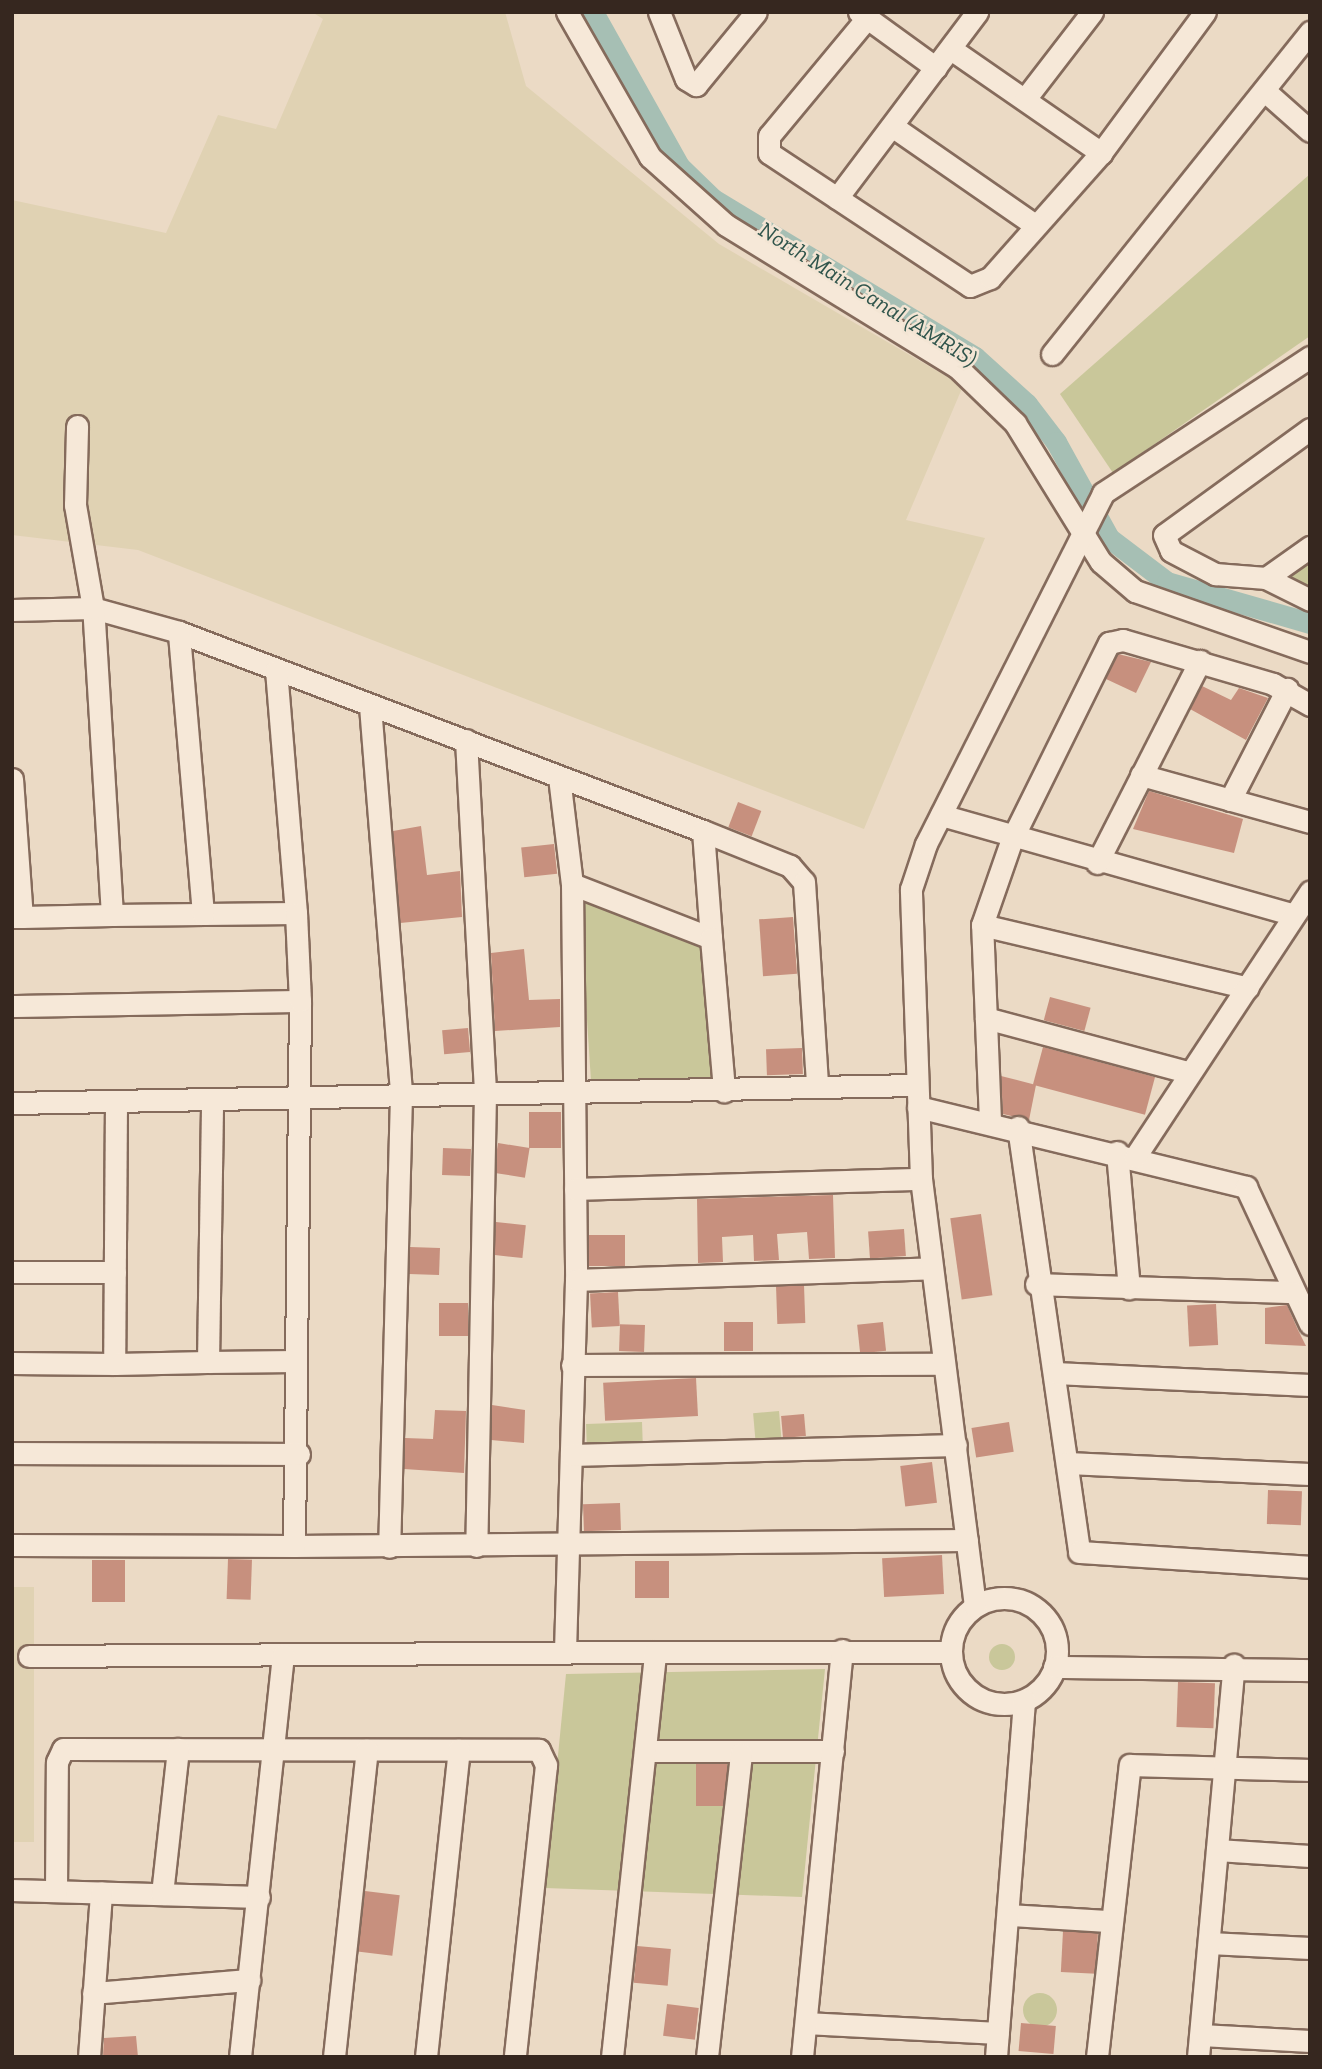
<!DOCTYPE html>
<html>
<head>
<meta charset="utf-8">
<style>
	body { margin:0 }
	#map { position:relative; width:1322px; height:2069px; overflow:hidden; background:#ebdac5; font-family:"Zilla Slab",serif }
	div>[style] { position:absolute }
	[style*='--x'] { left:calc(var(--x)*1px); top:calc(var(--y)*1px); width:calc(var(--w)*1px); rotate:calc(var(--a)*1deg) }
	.farmland>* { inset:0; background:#e0d2b3; transform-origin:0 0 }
	.green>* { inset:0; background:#c9c79a; transform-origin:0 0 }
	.round { border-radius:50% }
	.canal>* { height:21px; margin:-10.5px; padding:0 10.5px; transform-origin:10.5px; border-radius:10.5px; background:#a6bfb4 }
	.building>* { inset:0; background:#c7907e; transform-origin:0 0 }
	.roads { filter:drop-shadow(2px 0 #856b5c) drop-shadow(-2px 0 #856b5c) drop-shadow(0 2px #856b5c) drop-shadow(0 -2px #856b5c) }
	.minor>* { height:21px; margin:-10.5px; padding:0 10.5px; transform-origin:10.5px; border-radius:10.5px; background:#f6e8d8 }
	.minor>.ring { margin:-10.5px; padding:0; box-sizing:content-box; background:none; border:21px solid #f6e8d8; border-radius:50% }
	span { translate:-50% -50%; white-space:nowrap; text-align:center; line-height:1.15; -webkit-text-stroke:5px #f3e5d4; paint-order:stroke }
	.water-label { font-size:23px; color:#30554c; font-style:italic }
	.frame { position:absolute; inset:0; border:14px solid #36271f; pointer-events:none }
</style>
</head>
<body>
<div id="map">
	<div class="farmland">
		<i style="clip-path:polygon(312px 12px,505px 12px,526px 86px,719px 244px,963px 386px,906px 520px,985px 538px,864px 829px,138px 550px,12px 535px,12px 200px,166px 233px,218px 115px,276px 129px,323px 19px)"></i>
		<i style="left:12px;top:1587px;width:22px;height:255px"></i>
	</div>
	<div class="green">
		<i style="clip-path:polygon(1310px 174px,1310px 336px,1113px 473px,1060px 394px)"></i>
		<i style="clip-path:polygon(1310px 557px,1310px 593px,1280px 580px)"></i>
		<i style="clip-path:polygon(579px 896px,705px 946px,715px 1077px,591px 1081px)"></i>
		<i style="left:779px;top:1411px;width:35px;height:26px;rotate:85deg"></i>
		<i style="left:642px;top:1422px;width:26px;height:56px;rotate:88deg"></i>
		<i class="round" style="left:989px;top:1644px;width:26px;height:26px"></i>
		<i style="clip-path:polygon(825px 1669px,802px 1897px,545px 1888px,566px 1674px)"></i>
		<i class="round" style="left:1023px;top:1993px;width:34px;height:34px"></i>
	</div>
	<div class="canal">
		<i style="--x:593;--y:12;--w:176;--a:60.8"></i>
		<i style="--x:679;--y:166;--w:47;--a:44.1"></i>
		<i style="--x:713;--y:199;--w:306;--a:31.1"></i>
		<i style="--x:975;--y:357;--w:70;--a:42.1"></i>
		<i style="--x:1027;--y:404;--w:48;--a:52.7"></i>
		<i style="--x:1056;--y:442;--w:110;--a:61.1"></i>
		<i style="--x:1109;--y:538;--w:73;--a:37.2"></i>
		<i style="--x:1167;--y:582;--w:149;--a:16"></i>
	</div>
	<div class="building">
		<i style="clip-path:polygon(1118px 654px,1151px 662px,1136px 693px,1106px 679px)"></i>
		<i style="clip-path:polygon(1202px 686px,1231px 700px,1239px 688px,1268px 698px,1246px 740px,1190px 709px)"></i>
		<i style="clip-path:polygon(1149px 791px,1243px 819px,1234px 853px,1133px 829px)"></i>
		<i style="left:738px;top:802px;width:25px;height:27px;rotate:21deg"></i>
		<i style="clip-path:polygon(421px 826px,427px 875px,460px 871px,462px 917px,400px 923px,393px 831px)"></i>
		<i style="left:554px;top:844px;width:30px;height:33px;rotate:84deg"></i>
		<i style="left:793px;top:917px;width:57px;height:34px;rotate:86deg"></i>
		<i style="clip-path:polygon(524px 949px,529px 1000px,560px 999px,560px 1027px,495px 1031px,491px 953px)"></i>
		<i style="left:1050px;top:997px;width:42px;height:24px;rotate:15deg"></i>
		<i style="left:468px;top:1028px;width:24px;height:26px;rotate:85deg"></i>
		<i style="left:1043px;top:1047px;width:116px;height:39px;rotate:15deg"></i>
		<i style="left:802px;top:1048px;width:26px;height:36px;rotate:88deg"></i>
		<i style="clip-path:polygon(1001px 1076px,1036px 1085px,1029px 1120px,1003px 1114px)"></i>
		<i style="left:529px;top:1112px;width:32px;height:36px"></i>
		<i style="left:498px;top:1143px;width:32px;height:30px;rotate:9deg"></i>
		<i style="left:443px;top:1148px;width:28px;height:27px;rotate:2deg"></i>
		<i style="clip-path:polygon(833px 1195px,835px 1258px,809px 1259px,807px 1232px,777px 1234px,779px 1260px,754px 1261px,753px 1235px,722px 1237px,723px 1262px,698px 1263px,697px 1199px)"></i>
		<i style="left:981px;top:1214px;width:82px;height:31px;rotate:82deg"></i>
		<i style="left:496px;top:1222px;width:30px;height:33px;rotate:6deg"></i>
		<i style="left:904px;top:1229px;width:27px;height:36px;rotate:86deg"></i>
		<i style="left:589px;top:1235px;width:36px;height:31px"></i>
		<i style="left:410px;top:1247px;width:30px;height:27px;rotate:2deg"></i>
		<i style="left:804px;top:1285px;width:38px;height:28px;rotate:88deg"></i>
		<i style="left:618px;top:1292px;width:34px;height:28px;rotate:87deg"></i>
		<i style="left:439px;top:1303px;width:29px;height:33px"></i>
		<i style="left:1216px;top:1304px;width:41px;height:29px;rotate:87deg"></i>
		<i style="clip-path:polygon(1287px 1305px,1298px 1330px,1306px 1346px,1265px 1344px,1265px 1308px)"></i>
		<i style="left:753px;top:1322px;width:29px;height:29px;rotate:90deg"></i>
		<i style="left:883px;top:1322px;width:29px;height:26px;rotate:84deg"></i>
		<i style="left:645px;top:1325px;width:27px;height:25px;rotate:92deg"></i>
		<i style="left:696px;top:1378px;width:38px;height:93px;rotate:87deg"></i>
		<i style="clip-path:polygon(492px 1405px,525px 1410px,524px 1443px,491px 1440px)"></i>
		<i style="clip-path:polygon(435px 1410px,466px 1411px,464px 1473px,404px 1469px,405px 1438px,433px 1439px)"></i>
		<i style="left:804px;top:1414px;width:22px;height:23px;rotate:85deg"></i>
		<i style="left:1009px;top:1422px;width:30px;height:38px;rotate:81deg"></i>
		<i style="left:932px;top:1462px;width:41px;height:32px;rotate:83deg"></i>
		<i style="left:1268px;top:1490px;width:34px;height:34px;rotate:2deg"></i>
		<i style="left:620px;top:1503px;width:27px;height:37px;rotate:88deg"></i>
		<i style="left:942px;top:1555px;width:39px;height:60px;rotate:87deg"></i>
		<i style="left:228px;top:1559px;width:24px;height:40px;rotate:2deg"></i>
		<i style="left:92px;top:1560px;width:33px;height:42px"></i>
		<i style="left:635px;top:1561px;width:34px;height:37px"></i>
		<i style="left:1178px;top:1682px;width:37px;height:45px;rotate:2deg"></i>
		<i style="left:696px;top:1764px;width:31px;height:42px"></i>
		<i style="left:365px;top:1891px;width:35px;height:61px;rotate:7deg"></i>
		<i style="left:1063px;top:1931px;width:35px;height:41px;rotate:3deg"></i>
		<i style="left:637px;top:1946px;width:34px;height:37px;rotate:5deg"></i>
		<i style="left:667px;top:2004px;width:32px;height:32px;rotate:7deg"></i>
		<i style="left:1021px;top:2023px;width:35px;height:28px;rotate:5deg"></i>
		<i style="clip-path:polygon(136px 2036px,138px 2057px,103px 2057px,104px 2038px)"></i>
	</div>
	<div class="roads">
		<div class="minor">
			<i style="--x:567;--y:12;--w:167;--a:60.2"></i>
			<i style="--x:650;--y:157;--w:102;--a:41.8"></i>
			<i style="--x:726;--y:225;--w:271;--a:31.6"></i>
			<i style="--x:957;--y:367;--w:81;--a:44"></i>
			<i style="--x:1015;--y:423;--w:163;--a:58.3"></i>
			<i style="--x:1101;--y:562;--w:45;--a:40.5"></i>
			<i style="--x:1135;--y:591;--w:185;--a:19.2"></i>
			<i style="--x:659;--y:12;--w:72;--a:68.1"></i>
			<i style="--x:686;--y:79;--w:12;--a:31"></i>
			<i style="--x:696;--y:85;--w:94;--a:-50.6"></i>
			<i style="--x:859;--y:12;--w:95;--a:36"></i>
			<i style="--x:867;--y:18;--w:153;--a:129.7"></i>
			<i style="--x:769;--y:136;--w:17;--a:90"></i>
			<i style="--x:769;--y:153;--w:241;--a:33.5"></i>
			<i style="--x:970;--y:286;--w:22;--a:-22"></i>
			<i style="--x:990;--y:278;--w:167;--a:-48.4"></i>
			<i style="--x:1101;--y:153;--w:175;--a:-53.6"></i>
			<i style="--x:951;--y:49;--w:183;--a:34.7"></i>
			<i style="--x:1265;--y:91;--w:60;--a:41.6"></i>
			<i style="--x:1025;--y:99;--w:110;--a:-52.4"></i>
			<i style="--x:892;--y:126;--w:174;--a:34.7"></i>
			<i style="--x:837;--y:198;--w:233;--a:-53"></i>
			<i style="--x:1052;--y:354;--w:413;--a:-51.3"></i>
			<i style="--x:1310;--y:429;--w:180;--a:144"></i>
			<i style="--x:1164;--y:535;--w:17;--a:66"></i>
			<i style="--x:1171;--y:551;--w:50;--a:27.6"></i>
			<i style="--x:1215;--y:574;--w:51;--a:4.5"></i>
			<i style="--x:1266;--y:578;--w:49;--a:26.6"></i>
			<i style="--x:1266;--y:578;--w:54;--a:-35.2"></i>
			<i style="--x:12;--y:610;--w:81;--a:-1.4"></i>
			<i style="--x:93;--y:608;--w:89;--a:15.6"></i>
			<i style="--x:179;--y:632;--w:561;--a:20.8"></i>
			<i style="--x:703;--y:831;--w:107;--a:85.7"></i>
			<i style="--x:711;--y:938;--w:149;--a:-158.8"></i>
			<i style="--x:370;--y:706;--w:390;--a:85.4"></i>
			<i style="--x:401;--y:1095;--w:452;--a:91.5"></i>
			<i style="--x:466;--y:740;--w:354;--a:86.9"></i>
			<i style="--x:485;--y:1093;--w:453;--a:91.1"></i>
			<i style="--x:1141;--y:775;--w:175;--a:15.5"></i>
			<i style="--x:559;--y:777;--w:108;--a:83.1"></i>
			<i style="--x:572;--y:884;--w:396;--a:89.4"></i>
			<i style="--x:576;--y:1280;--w:373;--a:91.7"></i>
			<i style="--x:12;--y:779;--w:138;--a:85.9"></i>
			<i style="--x:22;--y:917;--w:10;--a:180"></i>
			<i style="--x:1230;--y:800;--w:125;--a:-62.8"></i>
			<i style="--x:941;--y:815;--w:367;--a:15.8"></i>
			<i style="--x:703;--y:831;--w:94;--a:21.9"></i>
			<i style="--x:790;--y:866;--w:21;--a:49"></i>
			<i style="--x:804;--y:882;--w:202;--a:86.3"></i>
			<i style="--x:1097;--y:863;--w:227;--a:-63"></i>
			<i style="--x:203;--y:914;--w:93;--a:-0.6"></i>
			<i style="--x:296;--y:913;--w:243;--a:-94.7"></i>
			<i style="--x:112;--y:915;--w:91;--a:-0.6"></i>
			<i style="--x:203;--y:914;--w:283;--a:-94.9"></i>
			<i style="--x:22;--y:917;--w:90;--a:-1.3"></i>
			<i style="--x:112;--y:915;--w:308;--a:-93.5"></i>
			<i style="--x:93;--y:608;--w:105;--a:-99.9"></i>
			<i style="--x:75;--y:505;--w:79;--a:-88.5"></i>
			<i style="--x:982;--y:925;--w:273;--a:13.3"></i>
			<i style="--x:711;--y:938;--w:154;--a:85.1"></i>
			<i style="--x:300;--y:1001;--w:545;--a:90.63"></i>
			<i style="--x:294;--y:1546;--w:673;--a:-0.51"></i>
			<i style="--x:12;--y:1006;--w:288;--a:-1"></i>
			<i style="--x:300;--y:1001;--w:88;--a:-92.6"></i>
			<i style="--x:986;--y:1018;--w:209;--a:15"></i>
			<i style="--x:116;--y:1102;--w:262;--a:90.4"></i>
			<i style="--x:114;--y:1364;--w:94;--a:-1.2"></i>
			<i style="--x:208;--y:1362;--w:261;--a:-89.1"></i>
			<i style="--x:12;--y:1103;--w:904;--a:-1.14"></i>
			<i style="--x:918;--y:1107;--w:338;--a:13.7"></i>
			<i style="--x:1246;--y:1187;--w:151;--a:65"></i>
			<i style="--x:990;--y:1121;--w:196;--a:-92.3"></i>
			<i style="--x:982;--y:925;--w:91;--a:-70.8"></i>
			<i style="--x:1012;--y:839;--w:219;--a:-63.7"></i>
			<i style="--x:1109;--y:643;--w:14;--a:-12"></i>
			<i style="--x:1123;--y:640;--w:156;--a:16.3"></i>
			<i style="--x:1273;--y:684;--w:43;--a:29.6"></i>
			<i style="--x:1018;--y:1127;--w:429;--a:81.8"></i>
			<i style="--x:1079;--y:1552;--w:231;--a:3.7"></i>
			<i style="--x:1117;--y:1152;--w:137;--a:85"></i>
			<i style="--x:1135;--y:1157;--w:318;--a:-56.6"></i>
			<i style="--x:575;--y:1189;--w:346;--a:-1.7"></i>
			<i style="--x:12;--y:1272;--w:103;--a:0"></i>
			<i style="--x:576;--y:1280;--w:355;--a:-1.9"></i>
			<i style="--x:1036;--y:1284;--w:257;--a:1.8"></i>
			<i style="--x:208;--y:1362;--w:88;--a:-0.7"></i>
			<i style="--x:12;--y:1363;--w:102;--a:0.6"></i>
			<i style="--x:572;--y:1365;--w:372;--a:-0.2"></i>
			<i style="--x:1055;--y:1373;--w:255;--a:2.7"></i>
			<i style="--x:12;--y:1453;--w:287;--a:0.2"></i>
			<i style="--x:571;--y:1455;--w:385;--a:-1.5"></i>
			<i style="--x:1067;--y:1463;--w:243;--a:2.6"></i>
			<i style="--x:12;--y:1545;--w:282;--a:0.2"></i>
			<i class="ring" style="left:951px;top:1598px;width:85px;height:85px"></i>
			<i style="--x:975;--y:1606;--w:430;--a:-97.2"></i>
			<i style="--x:921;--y:1179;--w:290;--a:-92"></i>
			<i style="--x:911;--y:889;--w:47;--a:-71.6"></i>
			<i style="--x:926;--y:844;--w:393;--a:-63.2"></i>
			<i style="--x:1103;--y:493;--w:248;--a:-33.3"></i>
			<i style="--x:29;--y:1656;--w:626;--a:-0.37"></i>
			<i style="--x:1054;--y:1667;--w:256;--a:0.7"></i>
			<i style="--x:647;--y:1751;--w:186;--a:0"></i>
			<i style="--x:1217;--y:1850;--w:93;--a:3.7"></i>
			<i style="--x:12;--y:1890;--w:247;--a:1.6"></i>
			<i style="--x:56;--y:1891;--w:129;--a:-89.6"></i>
			<i style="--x:57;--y:1762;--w:14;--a:-65"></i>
			<i style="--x:63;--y:1749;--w:476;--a:0.1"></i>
			<i style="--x:539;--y:1750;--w:17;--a:65"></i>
			<i style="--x:546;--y:1765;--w:294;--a:96.1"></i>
			<i style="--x:162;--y:1894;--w:146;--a:-83.7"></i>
			<i style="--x:1010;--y:1915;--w:99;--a:3.5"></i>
			<i style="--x:1209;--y:1943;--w:101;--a:2.8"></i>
			<i style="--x:93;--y:1993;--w:157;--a:-4.8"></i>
			<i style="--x:806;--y:2023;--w:192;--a:3"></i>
			<i style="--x:1201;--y:2035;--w:109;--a:3.2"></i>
			<i style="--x:89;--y:2057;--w:165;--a:-85.8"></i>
			<i style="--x:240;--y:2057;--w:404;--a:-83.9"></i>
			<i style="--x:334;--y:2057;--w:309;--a:-83.9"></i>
			<i style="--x:426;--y:2057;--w:309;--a:-83.9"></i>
			<i style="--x:612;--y:2057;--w:407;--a:-83.9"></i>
			<i style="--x:655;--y:1652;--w:296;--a:0"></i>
			<i style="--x:707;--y:2057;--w:305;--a:-83.6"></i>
			<i style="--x:802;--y:2057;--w:409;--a:-84.4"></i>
			<i style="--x:996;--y:2057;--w:358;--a:-85.5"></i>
			<i style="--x:1097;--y:2057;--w:294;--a:-83.6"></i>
			<i style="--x:1130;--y:1765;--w:180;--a:1.6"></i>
			<i style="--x:1198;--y:2057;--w:394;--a:-84.8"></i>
		</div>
	</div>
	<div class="water-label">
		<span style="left:868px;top:294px;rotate:32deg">North Main Canal (AMRIS)</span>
	</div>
	<div class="frame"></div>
</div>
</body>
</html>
